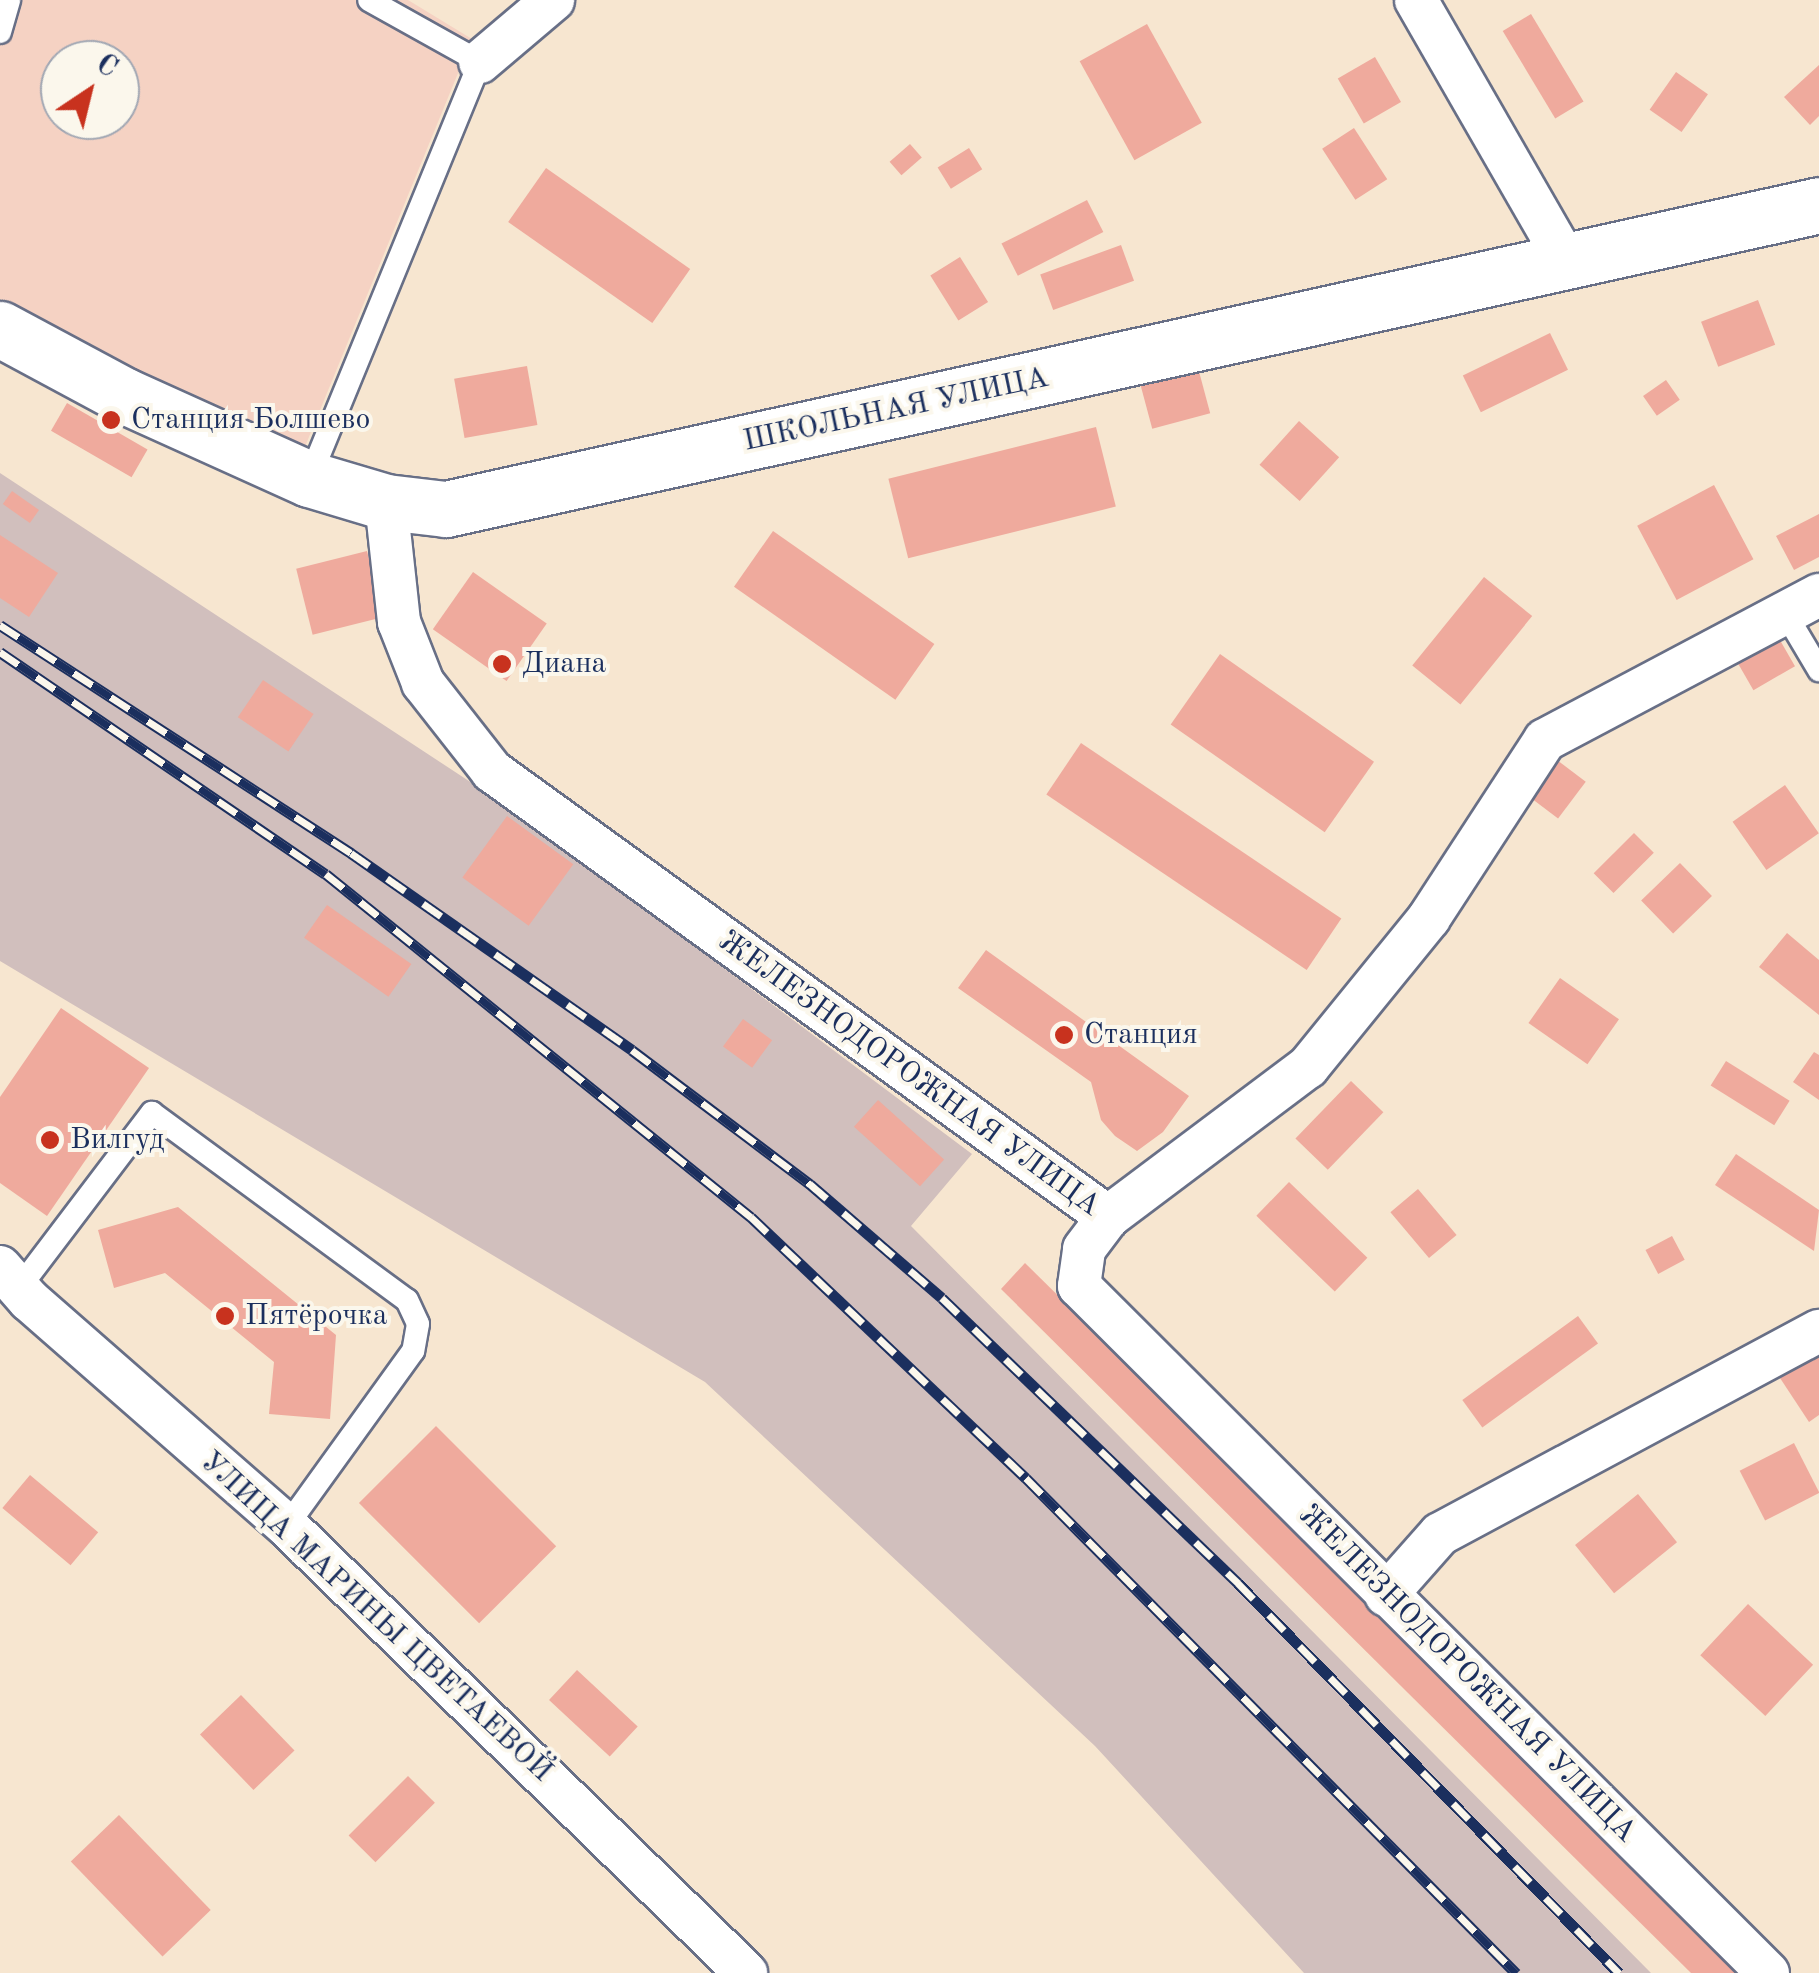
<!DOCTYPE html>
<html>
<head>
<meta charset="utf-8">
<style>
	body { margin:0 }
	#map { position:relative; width:1819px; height:1973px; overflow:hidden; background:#f7e6d0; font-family:"Old Standard TT",serif }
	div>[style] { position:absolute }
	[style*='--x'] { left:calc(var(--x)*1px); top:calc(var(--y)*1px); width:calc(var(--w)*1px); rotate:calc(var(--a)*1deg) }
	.built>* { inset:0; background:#f5d2c3 }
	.industrial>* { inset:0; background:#d1bfbd }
	.building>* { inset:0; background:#efaa9d; transform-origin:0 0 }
	.roads { filter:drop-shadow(2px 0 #686f86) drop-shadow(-2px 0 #686f86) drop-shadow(0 2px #686f86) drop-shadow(0 -2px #686f86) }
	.service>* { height:22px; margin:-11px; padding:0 11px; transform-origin:11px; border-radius:11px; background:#fff }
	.minor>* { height:42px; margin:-21px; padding:0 21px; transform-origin:21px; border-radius:21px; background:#fff }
	.tertiary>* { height:55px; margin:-27.5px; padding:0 27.5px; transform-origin:27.5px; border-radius:27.5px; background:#fff }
	.rail>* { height:11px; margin-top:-5.5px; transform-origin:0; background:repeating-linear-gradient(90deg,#fbf7ec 0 22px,#1b2f5e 0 44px); box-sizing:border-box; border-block:2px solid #1b2f5e }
	.dots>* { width:28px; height:28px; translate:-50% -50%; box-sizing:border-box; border:5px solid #fbf7ec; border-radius:50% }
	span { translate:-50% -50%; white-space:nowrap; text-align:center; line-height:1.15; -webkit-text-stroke:8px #fbf7ec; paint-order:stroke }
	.street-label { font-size:30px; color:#1b2f5e }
	.poi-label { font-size:30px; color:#1b2f5e }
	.left { translate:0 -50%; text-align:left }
	.north { position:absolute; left:40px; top:40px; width:100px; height:100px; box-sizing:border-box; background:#fbf7ec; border:2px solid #a1a7b3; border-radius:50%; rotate:35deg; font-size:28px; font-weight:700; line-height:40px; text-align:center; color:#1b2f5e }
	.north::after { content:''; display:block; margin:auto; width:35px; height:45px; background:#c8321e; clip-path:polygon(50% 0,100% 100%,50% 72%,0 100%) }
</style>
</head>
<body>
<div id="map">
	<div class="built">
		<i style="clip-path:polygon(evenodd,0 0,408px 0,472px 39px,293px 476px,0 299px,0 0,60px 60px,120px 60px,120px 120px,60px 120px,60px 60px)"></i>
	</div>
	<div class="industrial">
		<i style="clip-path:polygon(0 473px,510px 808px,972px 1154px,911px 1226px,1651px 1973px,1304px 1973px,1095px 1746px,705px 1382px,0 961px)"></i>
	</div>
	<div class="building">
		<i style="left:1531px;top:14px;width:102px;height:33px;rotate:59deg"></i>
		<i style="left:1147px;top:24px;width:113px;height:77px;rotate:61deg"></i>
		<i style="left:1375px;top:57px;width:52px;height:43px;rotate:60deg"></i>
		<i style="clip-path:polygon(1819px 65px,1819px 116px,1810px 125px,1784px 97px)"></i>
		<i style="left:1676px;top:72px;width:39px;height:46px;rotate:35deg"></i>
		<i style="left:1354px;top:128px;width:61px;height:38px;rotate:57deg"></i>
		<i style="left:910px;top:144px;width:18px;height:27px;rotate:49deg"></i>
		<i style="left:969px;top:148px;width:25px;height:37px;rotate:58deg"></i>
		<i style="left:546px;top:168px;width:176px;height:66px;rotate:35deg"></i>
		<i style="left:1087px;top:200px;width:36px;height:96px;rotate:63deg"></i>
		<i style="left:1121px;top:245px;width:38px;height:86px;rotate:70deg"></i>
		<i style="left:960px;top:257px;width:53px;height:35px;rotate:58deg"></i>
		<i style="left:1758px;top:300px;width:48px;height:61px;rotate:69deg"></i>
		<i style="left:1550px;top:333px;width:41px;height:97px;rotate:64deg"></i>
		<i style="left:1197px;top:364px;width:51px;height:60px;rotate:75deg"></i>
		<i style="left:527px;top:366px;width:60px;height:74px;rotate:80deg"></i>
		<i style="left:1666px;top:380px;width:24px;height:28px;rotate:55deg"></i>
		<i style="left:67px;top:403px;width:93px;height:32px;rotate:30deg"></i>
		<i style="left:1299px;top:421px;width:54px;height:59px;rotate:42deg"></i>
		<i style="left:1096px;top:427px;width:82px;height:214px;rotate:76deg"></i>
		<i style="left:1714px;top:485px;width:84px;height:87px;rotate:62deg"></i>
		<i style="left:12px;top:491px;width:33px;height:16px;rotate:35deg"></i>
		<i style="clip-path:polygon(1819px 514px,1819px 557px,1794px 570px,1776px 536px)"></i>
		<i style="left:773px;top:531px;width:197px;height:68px;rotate:35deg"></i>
		<i style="clip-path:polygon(0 535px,58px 573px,29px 617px,0 598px)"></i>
		<i style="left:367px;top:551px;width:68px;height:73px;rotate:76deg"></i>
		<i style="left:473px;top:572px;width:90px;height:70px;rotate:35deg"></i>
		<i style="left:1484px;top:577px;width:62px;height:114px;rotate:39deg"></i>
		<i style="left:1777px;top:635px;width:36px;height:48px;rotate:60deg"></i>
		<i style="left:1220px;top:654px;width:188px;height:86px;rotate:35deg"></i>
		<i style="left:263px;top:680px;width:61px;height:45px;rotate:34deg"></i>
		<i style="left:1081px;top:743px;width:314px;height:62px;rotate:34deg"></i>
		<i style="left:1553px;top:757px;width:41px;height:46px;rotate:37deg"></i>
		<i style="left:1785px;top:785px;width:59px;height:64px;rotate:55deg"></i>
		<i style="left:507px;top:816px;width:82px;height:76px;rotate:36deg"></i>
		<i style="left:1634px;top:833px;width:28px;height:57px;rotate:45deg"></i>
		<i style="left:1680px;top:863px;width:46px;height:54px;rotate:46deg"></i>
		<i style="left:327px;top:905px;width:103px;height:40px;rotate:35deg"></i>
		<i style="clip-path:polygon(1787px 933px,1819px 960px,1819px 1015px,1759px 967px)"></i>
		<i style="clip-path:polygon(986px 950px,1189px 1096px,1163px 1132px,1137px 1151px,1115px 1136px,1101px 1120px,1091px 1082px,958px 988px)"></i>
		<i style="left:1560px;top:978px;width:72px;height:55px;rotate:35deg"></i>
		<i style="clip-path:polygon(61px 1008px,149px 1068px,47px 1216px,0 1183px,0 1097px)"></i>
		<i style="left:743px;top:1019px;width:36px;height:34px;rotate:36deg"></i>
		<i style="clip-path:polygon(1814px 1052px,1819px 1055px,1819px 1100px,1793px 1082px)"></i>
		<i style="left:1726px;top:1061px;width:75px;height:29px;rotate:32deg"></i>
		<i style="left:1351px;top:1081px;width:45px;height:80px;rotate:44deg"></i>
		<i style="left:878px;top:1100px;width:89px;height:36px;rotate:42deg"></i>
		<i style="clip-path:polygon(1736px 1154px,1819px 1210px,1814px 1251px,1715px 1185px)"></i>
		<i style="left:1289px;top:1182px;width:109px;height:47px;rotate:44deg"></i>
		<i style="left:1418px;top:1189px;width:60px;height:36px;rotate:50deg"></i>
		<i style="clip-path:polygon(178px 1207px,336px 1335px,330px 1419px,269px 1414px,274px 1362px,165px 1273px,114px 1288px,98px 1230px)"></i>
		<i style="left:1672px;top:1236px;width:27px;height:30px;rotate:62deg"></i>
		<i style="clip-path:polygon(1025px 1263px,1532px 1763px,1740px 1973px,1691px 1973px,1405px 1690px,1001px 1289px)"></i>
		<i style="left:1578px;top:1316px;width:34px;height:143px;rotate:54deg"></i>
		<i style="clip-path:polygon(1819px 1352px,1819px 1415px,1809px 1422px,1780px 1378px)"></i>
		<i style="left:436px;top:1426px;width:170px;height:109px;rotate:45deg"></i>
		<i style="left:1794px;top:1443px;width:56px;height:61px;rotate:63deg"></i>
		<i style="left:30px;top:1475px;width:89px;height:43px;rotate:40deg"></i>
		<i style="left:1638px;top:1494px;width:62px;height:81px;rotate:51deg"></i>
		<i style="left:1748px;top:1604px;width:89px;height:70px;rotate:43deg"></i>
		<i style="left:577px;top:1670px;width:83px;height:41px;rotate:43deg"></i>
		<i style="left:241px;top:1695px;width:77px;height:57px;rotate:46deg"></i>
		<i style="left:408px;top:1776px;width:38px;height:84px;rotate:45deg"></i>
		<i style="left:119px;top:1815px;width:132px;height:67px;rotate:46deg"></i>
	</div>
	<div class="roads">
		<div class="service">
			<i style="--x:0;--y:32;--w:33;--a:-74"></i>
			<i style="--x:309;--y:479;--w:451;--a:-67.7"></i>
			<i style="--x:480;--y:62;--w:127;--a:-150.8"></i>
			<i style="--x:1784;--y:611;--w:69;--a:59.3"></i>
			<i style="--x:19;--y:1288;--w:220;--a:-52.8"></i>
			<i style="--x:152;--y:1113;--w:316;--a:36.3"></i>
			<i style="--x:407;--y:1300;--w:26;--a:65"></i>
			<i style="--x:418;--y:1324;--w:27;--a:100"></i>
			<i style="--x:413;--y:1351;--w:216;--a:125.8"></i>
		</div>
		<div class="minor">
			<i style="--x:1416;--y:0;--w:305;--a:60.1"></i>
			<i style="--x:480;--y:62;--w:96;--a:-40.3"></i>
			<i style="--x:386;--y:502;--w:121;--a:83.8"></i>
			<i style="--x:399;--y:622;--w:66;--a:68.5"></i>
			<i style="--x:423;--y:683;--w:112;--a:51.9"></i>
			<i style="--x:492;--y:771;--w:761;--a:35.91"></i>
			<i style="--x:0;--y:1267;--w:44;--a:48.7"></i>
			<i style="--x:29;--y:1300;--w:343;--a:41.2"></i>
			<i style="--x:287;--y:1526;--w:641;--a:44.24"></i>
			<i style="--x:1386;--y:1595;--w:81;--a:-48.5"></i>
			<i style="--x:1440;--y:1534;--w:430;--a:-28.2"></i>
			<i style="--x:1768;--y:1973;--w:973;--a:-135.08"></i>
			<i style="--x:1079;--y:1286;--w:37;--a:-82"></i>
			<i style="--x:1084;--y:1249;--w:40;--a:-53"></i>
			<i style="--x:1108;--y:1217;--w:250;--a:-36.9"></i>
			<i style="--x:1308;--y:1067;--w:192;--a:-50.9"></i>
			<i style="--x:1429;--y:918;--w:212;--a:-56.9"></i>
			<i style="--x:1545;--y:740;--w:310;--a:-27.9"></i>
		</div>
		<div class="tertiary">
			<i style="--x:0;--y:329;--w:140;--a:28.2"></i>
			<i style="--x:123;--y:395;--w:204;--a:24.3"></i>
			<i style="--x:309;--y:479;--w:80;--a:16.6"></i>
			<i style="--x:386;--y:502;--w:60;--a:6.7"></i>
			<i style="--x:446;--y:509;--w:1406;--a:-12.48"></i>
		</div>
	</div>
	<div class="rail">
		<i style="--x:0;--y:625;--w:419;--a:33"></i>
		<i style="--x:351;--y:853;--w:343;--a:35"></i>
		<i style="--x:632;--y:1050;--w:223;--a:37"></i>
		<i style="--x:810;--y:1184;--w:174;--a:40.8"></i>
		<i style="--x:942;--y:1298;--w:411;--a:43.9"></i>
		<i style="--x:1238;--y:1583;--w:545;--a:45.67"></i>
		<i style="--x:0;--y:652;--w:394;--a:34.3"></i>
		<i style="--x:326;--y:874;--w:546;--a:38.91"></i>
		<i style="--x:751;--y:1217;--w:379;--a:43.5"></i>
		<i style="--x:1026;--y:1478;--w:697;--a:45.29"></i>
	</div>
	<div class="dots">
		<i style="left:111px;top:420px;background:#c8321e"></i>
		<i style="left:502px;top:664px;background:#c8321e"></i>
		<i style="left:1064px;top:1035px;background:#c8321e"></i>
		<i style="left:50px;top:1140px;background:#c8321e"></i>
		<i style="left:225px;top:1316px;background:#c8321e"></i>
	</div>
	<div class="street-label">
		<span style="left:896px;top:410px;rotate:-12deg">ШКОЛЬНАЯ УЛИЦА</span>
		<span style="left:909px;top:1074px;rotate:36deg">ЖЕЛЕЗНОДОРОЖНАЯ УЛИЦА</span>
		<span style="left:376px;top:1617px;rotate:43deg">УЛИЦА МАРИНЫ ЦВЕТАЕВОЙ</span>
		<span style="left:1467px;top:1674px;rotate:45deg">ЖЕЛЕЗНОДОРОЖНАЯ УЛИЦА</span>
	</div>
	<div class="poi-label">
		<span class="left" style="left:131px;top:420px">Станция Болшево</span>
		<span class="left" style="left:522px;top:664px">Диана</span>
		<span class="left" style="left:1084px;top:1035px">Станция</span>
		<span class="left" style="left:70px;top:1140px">Вилгуд</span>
		<span class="left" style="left:245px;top:1316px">Пятёрочка</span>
	</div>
	<div class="north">С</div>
</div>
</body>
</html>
